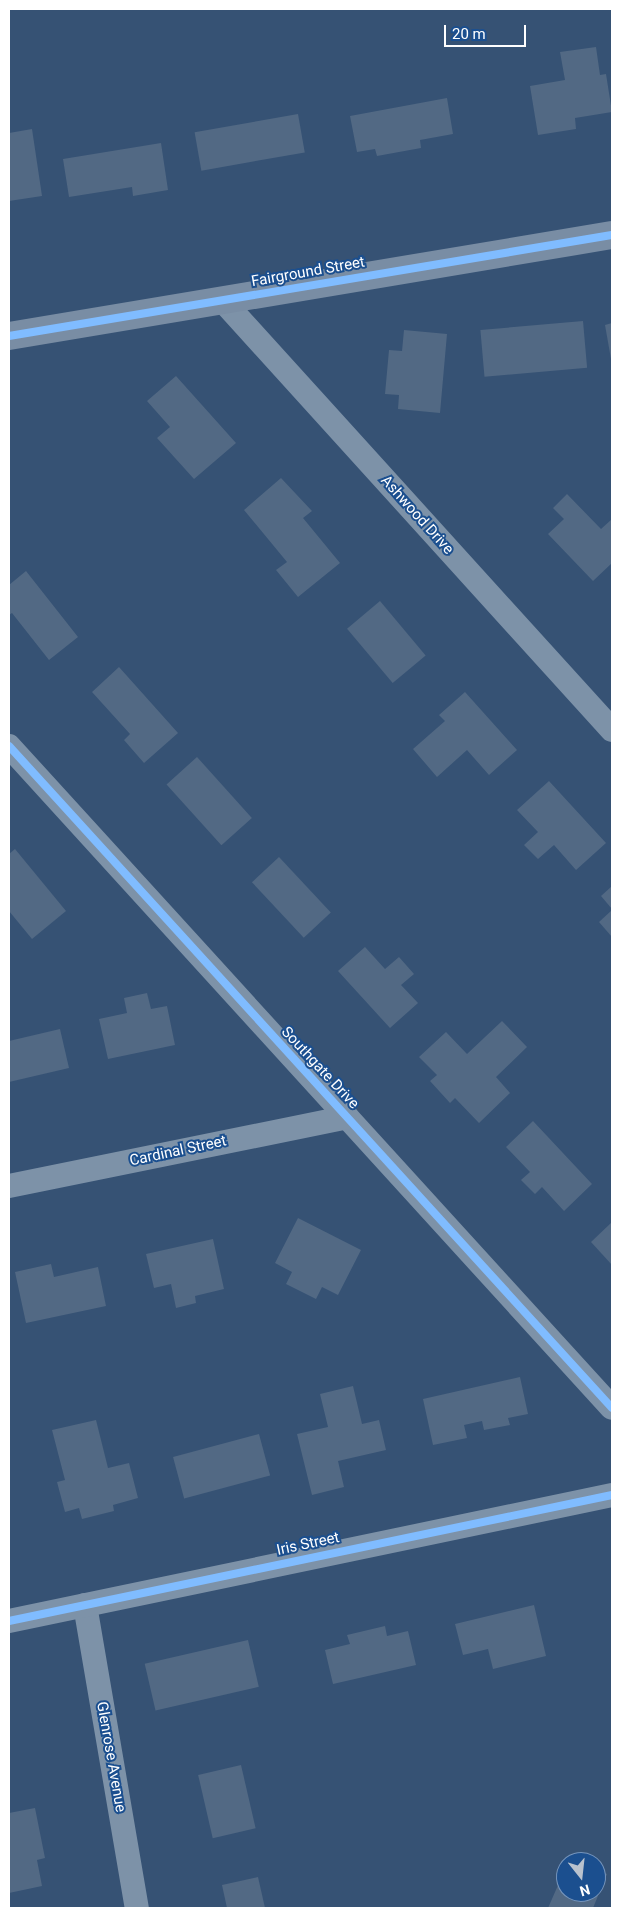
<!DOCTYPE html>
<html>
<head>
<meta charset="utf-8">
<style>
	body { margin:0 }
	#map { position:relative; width:621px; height:1917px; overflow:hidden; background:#365274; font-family:Roboto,sans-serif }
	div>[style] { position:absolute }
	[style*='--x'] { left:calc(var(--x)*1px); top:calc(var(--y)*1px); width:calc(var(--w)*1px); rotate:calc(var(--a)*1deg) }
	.building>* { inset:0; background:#526984; transform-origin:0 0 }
	.street>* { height:24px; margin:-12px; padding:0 12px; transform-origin:12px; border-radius:12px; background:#7d92a8 }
	.secondary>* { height:28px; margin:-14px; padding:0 14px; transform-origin:14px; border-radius:14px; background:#798da4 }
	.cycleway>* { height:8px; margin:-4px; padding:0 4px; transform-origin:4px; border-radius:4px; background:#80bcff }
	span { translate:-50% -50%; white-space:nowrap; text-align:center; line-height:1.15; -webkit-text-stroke:4px #1b4f8f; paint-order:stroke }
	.street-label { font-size:15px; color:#fff }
	.frame { position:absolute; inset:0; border:10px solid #fff; pointer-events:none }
	.north { position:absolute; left:556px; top:1852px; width:50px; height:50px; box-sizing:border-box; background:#1b4f8f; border:1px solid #7695bc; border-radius:50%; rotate:164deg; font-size:14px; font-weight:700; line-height:20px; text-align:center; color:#fff }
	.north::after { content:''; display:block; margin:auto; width:18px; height:22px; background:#b9c2ce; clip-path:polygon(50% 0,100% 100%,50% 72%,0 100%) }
	.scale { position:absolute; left:444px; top:25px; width:82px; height:22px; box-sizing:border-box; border:2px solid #fff; border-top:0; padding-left:6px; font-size:15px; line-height:18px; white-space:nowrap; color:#fff; -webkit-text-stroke:4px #1b4f8f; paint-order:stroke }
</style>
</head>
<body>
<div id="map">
	<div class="building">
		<i style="clip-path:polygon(596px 47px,600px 75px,606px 74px,612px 112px,575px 118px,576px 129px,538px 135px,530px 86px,565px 80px,560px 52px)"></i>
		<i style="clip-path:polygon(447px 98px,453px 134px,420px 140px,421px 148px,377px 156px,375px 149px,357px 152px,350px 116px)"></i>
		<i style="left:298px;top:114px;width:39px;height:105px;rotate:80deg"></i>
		<i style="clip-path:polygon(32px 129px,42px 196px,9px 201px,9px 133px)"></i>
		<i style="clip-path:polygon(161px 143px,168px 190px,133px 196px,132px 187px,69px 197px,63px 159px)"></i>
		<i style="left:583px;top:321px;width:47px;height:103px;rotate:85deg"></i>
		<i style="clip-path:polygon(612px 323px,612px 359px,611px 359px,605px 325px)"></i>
		<i style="clip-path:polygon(404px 330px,447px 334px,440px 413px,398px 409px,399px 395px,385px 394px,389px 350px,402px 351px)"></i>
		<i style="clip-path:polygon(176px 376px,236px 443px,194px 479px,157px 438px,170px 427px,147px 401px)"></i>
		<i style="clip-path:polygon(281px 478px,312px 511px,303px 518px,340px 563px,298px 597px,276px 570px,287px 562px,244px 510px)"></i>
		<i style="clip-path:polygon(567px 494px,601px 529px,612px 519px,612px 563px,593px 581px,548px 534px,564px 519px,553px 508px)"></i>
		<i style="clip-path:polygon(26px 571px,78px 637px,49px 660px,12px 613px,9px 615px,9px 585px)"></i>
		<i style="left:380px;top:601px;width:71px;height:43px;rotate:50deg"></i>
		<i style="clip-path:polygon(119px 667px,178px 733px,144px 763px,124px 740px,130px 734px,92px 692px)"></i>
		<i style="clip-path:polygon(465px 692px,517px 750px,489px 775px,467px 750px,437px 777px,413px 749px,445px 721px,439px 715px)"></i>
		<i style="left:197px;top:757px;width:82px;height:41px;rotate:48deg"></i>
		<i style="clip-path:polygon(549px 781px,606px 843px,576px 870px,554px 845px,538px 859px,524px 845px,538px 832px,517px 810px)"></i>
		<i style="clip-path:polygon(15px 849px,66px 911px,32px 939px,9px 911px,9px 854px)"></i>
		<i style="left:279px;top:857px;width:76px;height:37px;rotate:47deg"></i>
		<i style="clip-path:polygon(612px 886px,612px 909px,601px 896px)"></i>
		<i style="clip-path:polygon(612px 910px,612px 937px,599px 922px)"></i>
		<i style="clip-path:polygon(365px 947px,385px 969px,399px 957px,414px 974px,401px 985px,418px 1003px,390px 1028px,338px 971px)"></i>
		<i style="clip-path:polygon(147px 993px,151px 1009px,167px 1006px,175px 1045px,108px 1059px,99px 1019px,127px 1013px,124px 998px)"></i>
		<i style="clip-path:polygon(502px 1021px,527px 1047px,496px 1077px,510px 1093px,479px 1123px,455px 1098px,450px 1103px,430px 1081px,437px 1075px,419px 1057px,446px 1032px,467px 1054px)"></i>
		<i style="clip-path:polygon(60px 1029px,69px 1068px,9px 1082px,9px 1041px)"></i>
		<i style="clip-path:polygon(533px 1121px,592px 1184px,564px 1211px,542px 1187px,535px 1194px,521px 1180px,530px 1172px,506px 1147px)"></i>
		<i style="clip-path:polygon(298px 1218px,361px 1250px,338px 1295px,322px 1287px,316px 1299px,286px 1284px,292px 1272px,275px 1263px)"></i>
		<i style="clip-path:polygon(612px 1222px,612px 1265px,591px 1242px)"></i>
		<i style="clip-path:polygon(213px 1239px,224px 1289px,195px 1296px,196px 1303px,176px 1308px,171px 1284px,154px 1288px,146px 1254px)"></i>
		<i style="clip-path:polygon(51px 1264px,54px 1277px,98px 1267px,106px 1306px,26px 1323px,15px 1272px)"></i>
		<i style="clip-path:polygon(520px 1377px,528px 1414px,508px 1418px,510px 1425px,484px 1430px,482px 1421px,464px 1425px,467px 1438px,433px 1445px,423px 1399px)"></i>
		<i style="clip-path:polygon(353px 1386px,362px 1424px,379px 1420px,386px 1450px,338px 1461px,344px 1487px,312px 1495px,297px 1434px,328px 1427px,320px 1394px)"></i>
		<i style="clip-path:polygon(96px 1420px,108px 1468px,129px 1463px,138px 1498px,113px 1505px,114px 1511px,82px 1519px,79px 1508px,65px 1512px,57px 1482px,65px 1480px,52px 1430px)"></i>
		<i style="left:259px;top:1434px;width:43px;height:89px;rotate:75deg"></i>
		<i style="clip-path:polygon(534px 1605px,546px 1656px,493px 1669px,488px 1649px,463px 1655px,455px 1624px)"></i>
		<i style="clip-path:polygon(385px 1626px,387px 1636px,408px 1631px,416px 1665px,333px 1684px,325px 1650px,350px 1644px,347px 1635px)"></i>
		<i style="left:248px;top:1640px;width:48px;height:106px;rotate:77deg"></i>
		<i style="left:241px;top:1765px;width:65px;height:44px;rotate:77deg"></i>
		<i style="clip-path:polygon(35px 1808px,45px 1858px,37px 1860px,42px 1886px,9px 1893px,9px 1813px)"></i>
		<i style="clip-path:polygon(566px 1867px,566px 1892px,596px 1892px,596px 1869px,607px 1874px,593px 1908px,548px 1908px)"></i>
		<i style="clip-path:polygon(258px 1877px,265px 1908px,227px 1908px,222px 1885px)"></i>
	</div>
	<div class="street">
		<i style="--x:223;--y:301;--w:579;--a:47.8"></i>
		<i style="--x:9;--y:746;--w:895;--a:47.67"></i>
		<i style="--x:9;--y:1186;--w:345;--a:-11.5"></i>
		<i style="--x:85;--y:1605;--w:307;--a:80.3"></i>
		<i style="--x:9;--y:1621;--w:616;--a:-11.8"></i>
	</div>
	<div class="secondary">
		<i style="--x:9;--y:336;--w:611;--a:-9.51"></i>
	</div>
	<div class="cycleway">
		<i style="--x:9;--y:336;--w:611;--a:-9.51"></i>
		<i style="--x:9;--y:746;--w:895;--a:47.67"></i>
		<i style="--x:9;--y:1621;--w:616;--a:-11.8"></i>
	</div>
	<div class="street-label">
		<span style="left:308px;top:272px;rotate:-10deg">Fairground Street</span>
		<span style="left:417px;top:515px;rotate:48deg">Ashwood Drive</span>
		<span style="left:320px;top:1068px;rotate:47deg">Southgate Drive</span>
		<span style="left:178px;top:1151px;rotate:-12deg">Cardinal Street</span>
		<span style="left:308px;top:1544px;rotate:-12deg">Iris Street</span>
		<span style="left:111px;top:1757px;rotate:80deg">Glenrose Avenue</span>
	</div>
	<div class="frame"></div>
	<div class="north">N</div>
	<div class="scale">20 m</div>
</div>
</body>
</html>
